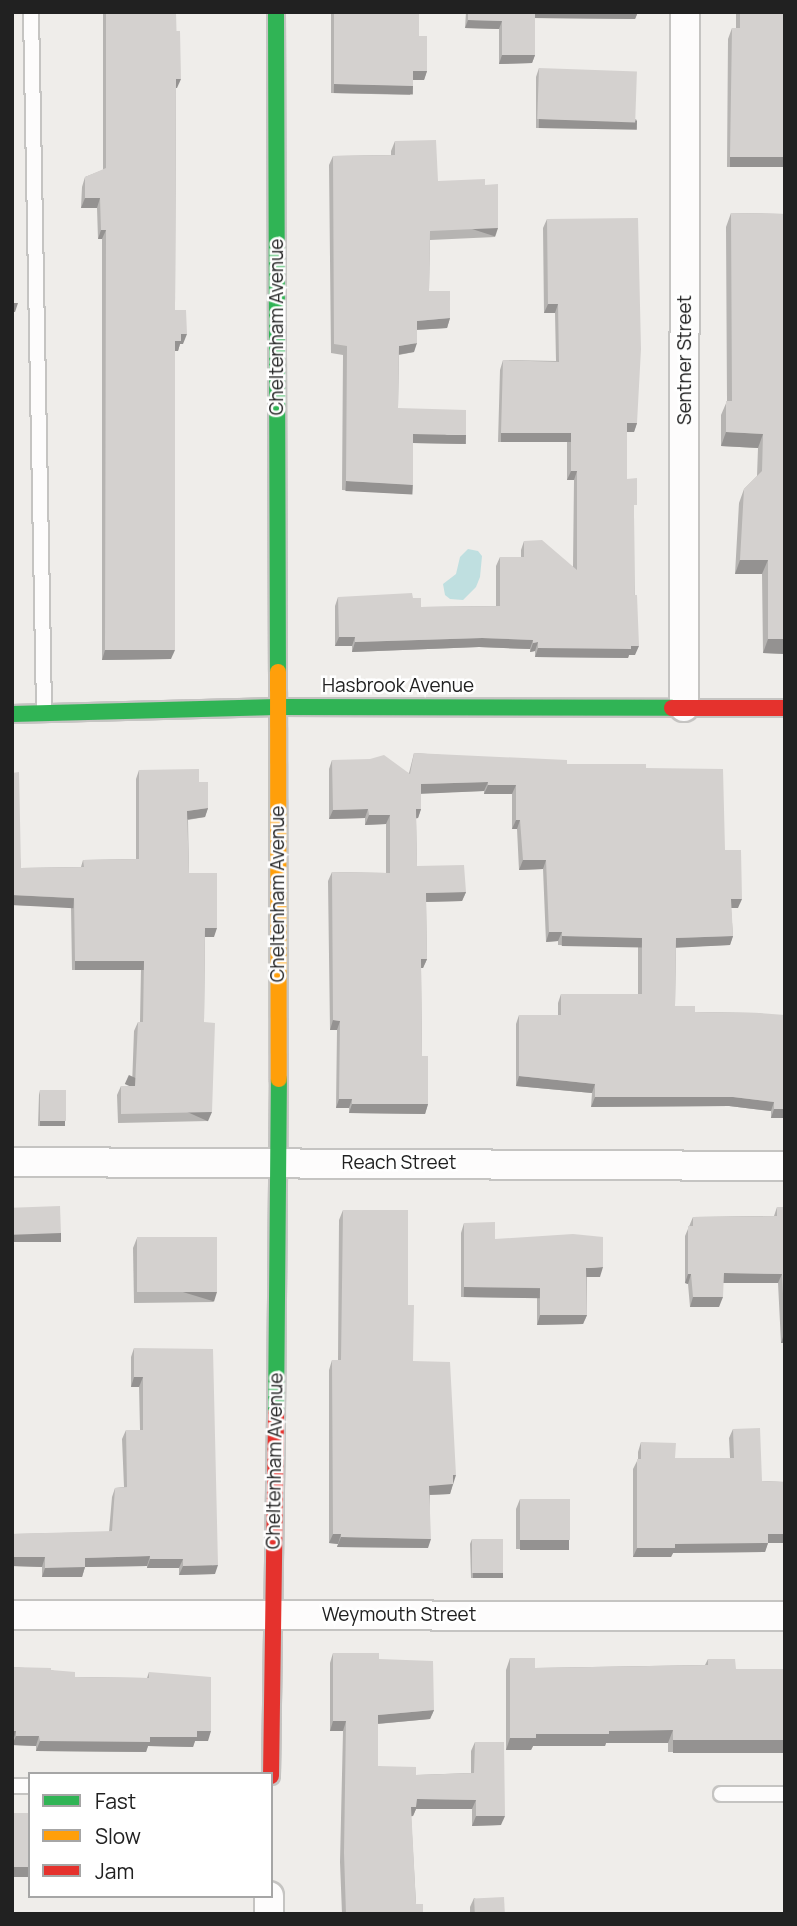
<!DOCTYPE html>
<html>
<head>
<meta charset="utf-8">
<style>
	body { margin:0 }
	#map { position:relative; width:797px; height:1926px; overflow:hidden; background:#efedea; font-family:Manrope,sans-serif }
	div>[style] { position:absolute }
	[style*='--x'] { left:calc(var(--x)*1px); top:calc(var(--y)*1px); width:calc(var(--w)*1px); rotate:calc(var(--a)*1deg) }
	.water>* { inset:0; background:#bfdfe0 }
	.roads { filter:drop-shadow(2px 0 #c5c4c2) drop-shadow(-2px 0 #c5c4c2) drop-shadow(0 2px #c5c4c2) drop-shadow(0 -2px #c5c4c2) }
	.lane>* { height:14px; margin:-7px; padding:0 7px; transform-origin:7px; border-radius:7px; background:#fdfcfc }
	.street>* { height:28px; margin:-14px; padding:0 14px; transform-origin:14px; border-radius:14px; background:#fdfcfc }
	.fast>* { height:16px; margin:-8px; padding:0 8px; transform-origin:8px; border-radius:8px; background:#30b455 }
	.slow>* { height:16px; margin:-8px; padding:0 8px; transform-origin:8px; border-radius:8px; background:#ff9f0a }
	.jam>* { height:16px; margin:-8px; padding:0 8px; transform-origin:8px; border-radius:8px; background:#e5322d }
	.wall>* { inset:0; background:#b6b4b2 }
	.shaded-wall>* { inset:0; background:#949291; transform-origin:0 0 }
	.building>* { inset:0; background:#d4d1cf; transform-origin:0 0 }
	span { translate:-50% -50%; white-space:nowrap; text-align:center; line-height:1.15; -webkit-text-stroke:5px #fff; paint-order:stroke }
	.street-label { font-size:19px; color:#212121 }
	.frame { position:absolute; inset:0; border:14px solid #212121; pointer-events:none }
	.legend { position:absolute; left:28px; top:1772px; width:245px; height:126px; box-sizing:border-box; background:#fff; border:2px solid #a6a6a6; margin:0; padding:9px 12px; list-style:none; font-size:21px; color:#212121 }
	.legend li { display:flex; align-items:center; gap:14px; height:35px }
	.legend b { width:35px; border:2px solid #a6a6a6 }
</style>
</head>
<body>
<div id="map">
	<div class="water">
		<i style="clip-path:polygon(468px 549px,478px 551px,482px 556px,480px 577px,476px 587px,463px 600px,450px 599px,445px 595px,443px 584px,456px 574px,460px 557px)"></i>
	</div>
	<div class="roads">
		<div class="lane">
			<i style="--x:31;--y:12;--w:699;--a:88.93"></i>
			<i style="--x:12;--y:1786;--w:18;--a:0"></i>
			<i style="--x:721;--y:1794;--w:64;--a:0"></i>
		</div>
		<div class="street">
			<i style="--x:684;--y:707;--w:695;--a:-89.92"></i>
			<i style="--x:12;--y:1162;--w:773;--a:0.3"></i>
			<i style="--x:12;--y:1615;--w:773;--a:0.07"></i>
			<i style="--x:269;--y:1914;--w:18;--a:-90"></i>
		</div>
		<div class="fast">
			<i style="--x:276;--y:12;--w:660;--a:89.83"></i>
			<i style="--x:12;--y:714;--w:265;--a:-1.5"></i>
			<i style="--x:277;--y:707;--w:395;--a:0.1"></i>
			<i style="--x:276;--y:1413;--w:334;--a:-89.5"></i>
		</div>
		<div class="slow">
			<i style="--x:278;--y:672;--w:407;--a:89.9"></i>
		</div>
		<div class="jam">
			<i style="--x:672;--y:708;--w:113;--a:0"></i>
			<i style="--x:271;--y:1776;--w:363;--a:-89.2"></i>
		</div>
	</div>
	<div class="wall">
		<i style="clip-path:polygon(103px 12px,176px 12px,177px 88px,176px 88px,175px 310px,183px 344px,180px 344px,178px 351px,175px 351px,171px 659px,102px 660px,102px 239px,98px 239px,97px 208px,81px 208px,82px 187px,85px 177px,103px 170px)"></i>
		<i style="clip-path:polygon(331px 12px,419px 12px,419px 36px,427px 71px,424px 80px,413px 80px,413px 86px,410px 95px,331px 93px)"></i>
		<i style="clip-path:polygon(466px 12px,638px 12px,635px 19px,535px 18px,535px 55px,532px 63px,499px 64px,499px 29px,465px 28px)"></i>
		<i style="clip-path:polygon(736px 12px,785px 12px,785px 167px,727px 167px,728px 39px,732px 28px,736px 28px)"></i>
		<i style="clip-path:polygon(539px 68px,637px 120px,633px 129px,536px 128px,536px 77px)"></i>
		<i style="clip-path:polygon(395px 141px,438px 181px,485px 185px,495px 237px,430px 240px,429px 291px,450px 318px,447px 328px,417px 330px,414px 352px,399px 355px,398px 408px,463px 444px,413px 443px,410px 494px,342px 490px,343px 355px,331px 353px,329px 165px,333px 156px,391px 155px,391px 151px)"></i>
		<i style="clip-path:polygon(731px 213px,785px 214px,785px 654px,763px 653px,762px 574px,735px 574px,739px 503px,744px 489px,757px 476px,758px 448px,721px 446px,721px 415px,727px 401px,726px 227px)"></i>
		<i style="clip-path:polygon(547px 219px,637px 423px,634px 432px,627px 432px,627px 479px,634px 513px,635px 655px,629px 655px,628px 658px,535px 657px,535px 651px,530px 652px,530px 649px,479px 647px,352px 652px,352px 646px,335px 646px,335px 606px,338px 597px,413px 598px,421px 607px,496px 606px,496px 566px,500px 557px,521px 557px,521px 550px,524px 541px,573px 567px,574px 480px,567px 480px,567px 442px,498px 442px,500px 370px,503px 360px,556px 361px,555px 313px,544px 313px,543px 228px)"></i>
		<i style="clip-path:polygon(414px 753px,567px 764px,646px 768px,725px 850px,738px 908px,731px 908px,733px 936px,730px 945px,676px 947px,675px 1006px,695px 1012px,760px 1013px,785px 1118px,771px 1118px,771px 1111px,729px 1106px,591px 1107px,592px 1093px,516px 1086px,516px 1024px,519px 1015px,558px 1015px,558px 1003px,561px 994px,638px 994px,638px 947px,558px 945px,558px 941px,546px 942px,543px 869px,519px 870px,517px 829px,512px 829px,512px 794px,484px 794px,484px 791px,421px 793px,421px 809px,418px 818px,416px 818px,417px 866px,466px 892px,462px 901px,426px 902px,427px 959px,423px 968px,421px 968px,422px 1056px,428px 1104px,425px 1114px,349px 1113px,349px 1108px,336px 1108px,337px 1030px,330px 1030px,328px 881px,332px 872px,386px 873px,386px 824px,365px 825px,365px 818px,329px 819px,329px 769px,332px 760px,409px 773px)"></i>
		<i style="clip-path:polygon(139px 770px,199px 782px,208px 808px,205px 817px,188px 820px,189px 873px,214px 937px,205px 937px,204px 1022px,208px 1121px,118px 1123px,117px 1095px,121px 1086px,132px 1086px,134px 1031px,138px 1022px,140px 1022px,141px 970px,72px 970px,71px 907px,12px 905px,12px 773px,21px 868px,81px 867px,83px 860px,136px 859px,136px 779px)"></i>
		<i style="clip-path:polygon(40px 1090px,65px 1121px,64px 1126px,38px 1126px,39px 1095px)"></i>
		<i style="clip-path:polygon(777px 1207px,785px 1207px,785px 1343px,781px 1343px,778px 1283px,723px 1283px,719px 1307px,690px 1307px,688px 1284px,685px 1283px,685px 1236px,693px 1217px,774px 1216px)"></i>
		<i style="clip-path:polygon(343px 1210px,408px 1305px,413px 1361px,453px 1483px,450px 1494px,430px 1495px,428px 1548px,337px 1547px,338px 1544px,329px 1543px,329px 1370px,332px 1360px,338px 1360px,339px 1220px)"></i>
		<i style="clip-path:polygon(464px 1223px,495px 1239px,600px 1277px,587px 1277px,587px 1315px,583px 1324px,537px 1325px,537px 1298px,461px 1297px,461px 1233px)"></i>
		<i style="clip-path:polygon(137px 1238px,214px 1302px,134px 1303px,133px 1248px)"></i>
		<i style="clip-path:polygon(134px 1348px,215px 1574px,179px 1575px,179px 1568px,147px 1568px,147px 1566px,85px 1567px,82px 1577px,42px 1577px,42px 1567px,12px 1566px,12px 1534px,109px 1532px,112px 1497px,115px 1488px,124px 1487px,122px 1439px,126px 1430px,140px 1430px,139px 1387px,131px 1387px,131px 1357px)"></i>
		<i style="clip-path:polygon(733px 1429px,762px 1481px,785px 1482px,785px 1543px,768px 1543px,765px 1552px,673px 1553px,671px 1557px,633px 1557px,633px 1469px,638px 1459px,638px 1452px,641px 1442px,675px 1458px,730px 1458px,729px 1438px)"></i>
		<i style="clip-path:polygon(520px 1499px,569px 1540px,566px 1549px,516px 1549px,516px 1509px)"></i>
		<i style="clip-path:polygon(472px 1539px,503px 1573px,501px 1578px,471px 1578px,470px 1544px)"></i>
		<i style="clip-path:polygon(333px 1653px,379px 1659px,434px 1710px,430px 1719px,378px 1724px,378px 1766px,416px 1775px,471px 1773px,471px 1751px,475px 1742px,501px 1825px,472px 1826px,472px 1809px,416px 1809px,413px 1816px,411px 1816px,416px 1904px,423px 1914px,342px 1914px,340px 1862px,343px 1731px,330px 1731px,330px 1663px)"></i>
		<i style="clip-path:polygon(510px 1658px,535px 1668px,705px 1665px,708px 1659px,736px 1669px,785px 1669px,785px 1752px,668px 1752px,668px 1743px,606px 1743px,605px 1746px,533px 1746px,531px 1750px,506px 1750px,506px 1670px)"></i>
		<i style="clip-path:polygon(12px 1667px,51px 1670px,75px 1677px,147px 1678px,149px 1672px,208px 1741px,195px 1741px,193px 1747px,148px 1746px,146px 1752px,36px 1751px,36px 1746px,12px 1745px)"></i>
		<i style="clip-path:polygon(474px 1898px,505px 1914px,470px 1914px,470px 1907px)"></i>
	</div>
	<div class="shaded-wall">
		<i style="clip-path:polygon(534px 12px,638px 12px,635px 19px,532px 18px)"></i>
		<i style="clip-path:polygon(468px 20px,502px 21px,499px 29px,465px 28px)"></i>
		<i style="clip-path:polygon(502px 55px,535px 55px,532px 63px,499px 64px)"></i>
		<i style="clip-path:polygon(413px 71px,427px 71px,424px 80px,409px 80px)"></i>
		<i style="clip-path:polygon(176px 79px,181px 79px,177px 88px,173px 88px)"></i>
		<i style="left:334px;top:84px;width:79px;height:9px;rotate:1deg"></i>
		<i style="left:539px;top:119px;width:98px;height:9px;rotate:1deg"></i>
		<i style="left:730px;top:157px;width:55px;height:10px"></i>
		<i style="clip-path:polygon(85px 198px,100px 198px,97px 208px,81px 208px)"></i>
		<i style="left:498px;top:228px;width:9px;height:68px;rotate:108deg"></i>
		<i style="clip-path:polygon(101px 230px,106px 230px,102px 239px,98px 239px)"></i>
		<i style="clip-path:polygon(12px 303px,18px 303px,15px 312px,12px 312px)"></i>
		<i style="clip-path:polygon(548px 304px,558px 304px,555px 313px,544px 313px)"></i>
		<i style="clip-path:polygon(450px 318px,447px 328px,413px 330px,417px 321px)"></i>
		<i style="clip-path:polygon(181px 334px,187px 334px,183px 344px,180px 344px,178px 351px,171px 351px,175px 341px)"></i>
		<i style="clip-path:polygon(417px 343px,414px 352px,396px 355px,399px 346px)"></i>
		<i style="clip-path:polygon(627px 423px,637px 423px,634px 432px,623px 432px)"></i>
		<i style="clip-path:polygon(726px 432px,763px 434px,758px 448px,721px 446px)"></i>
		<i style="left:501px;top:433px;width:70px;height:9px"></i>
		<i style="left:413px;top:434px;width:53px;height:9px;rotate:1deg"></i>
		<i style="clip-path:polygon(571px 471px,577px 471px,574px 480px,567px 480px)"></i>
		<i style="left:346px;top:481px;width:67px;height:10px;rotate:3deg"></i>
		<i style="clip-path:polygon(740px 560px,768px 560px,762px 574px,735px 574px)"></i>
		<i style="clip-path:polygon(339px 637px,355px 637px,352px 646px,335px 646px)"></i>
		<i style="clip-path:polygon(482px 638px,533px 640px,530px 649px,479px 647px,352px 652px,355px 642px)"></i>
		<i style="clip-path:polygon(768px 639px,785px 639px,785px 654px,763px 653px)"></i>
		<i style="clip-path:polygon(538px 642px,535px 651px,530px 652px,533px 643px)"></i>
		<i style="clip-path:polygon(631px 646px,639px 646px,635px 655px,629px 655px,628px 658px,535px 657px,538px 648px)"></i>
		<i style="clip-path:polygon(105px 650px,175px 650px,171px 659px,102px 660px)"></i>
		<i style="clip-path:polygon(488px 782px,484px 791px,418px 794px,421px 784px)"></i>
		<i style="clip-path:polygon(488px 785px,516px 785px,512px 794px,484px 794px)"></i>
		<i style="clip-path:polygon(208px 808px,205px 817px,184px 820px,187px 811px)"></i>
		<i style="clip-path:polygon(368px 809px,365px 818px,329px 819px,333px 810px)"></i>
		<i style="clip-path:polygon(416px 809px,421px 809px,418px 818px,413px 819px)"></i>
		<i style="clip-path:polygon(369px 815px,390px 815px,386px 824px,365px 825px)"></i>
		<i style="clip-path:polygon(516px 820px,520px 820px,517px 829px,512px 829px)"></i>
		<i style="clip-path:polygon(523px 860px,546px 860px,543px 869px,519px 870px)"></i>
		<i style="clip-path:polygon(466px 892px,462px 901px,423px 902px,426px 893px)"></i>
		<i style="left:12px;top:895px;width:62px;height:10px;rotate:3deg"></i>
		<i style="clip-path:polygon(731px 899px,742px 899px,738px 908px,728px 908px)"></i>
		<i style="clip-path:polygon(205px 928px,217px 928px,214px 937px,201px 937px)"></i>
		<i style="clip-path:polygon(549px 932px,562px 932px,558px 941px,546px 942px)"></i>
		<i style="left:562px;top:936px;width:80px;height:10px;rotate:1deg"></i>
		<i style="clip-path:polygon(733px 936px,730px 945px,672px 948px,676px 938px)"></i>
		<i style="clip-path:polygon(421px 959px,427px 959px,423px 968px,418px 968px)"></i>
		<i style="left:75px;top:961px;width:69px;height:9px"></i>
		<i style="clip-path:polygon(333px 1020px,340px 1021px,337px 1030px,330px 1030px)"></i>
		<i style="clip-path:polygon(519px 1076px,595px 1084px,592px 1093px,516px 1086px)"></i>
		<i style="clip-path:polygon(595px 1097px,733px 1097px,774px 1102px,771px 1111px,729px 1106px,591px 1107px)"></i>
		<i style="clip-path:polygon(339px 1099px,352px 1099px,349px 1108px,336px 1108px)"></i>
		<i style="clip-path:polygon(352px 1104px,428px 1104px,425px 1114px,349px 1113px)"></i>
		<i style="clip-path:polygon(774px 1109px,785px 1109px,785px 1118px,771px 1118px)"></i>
		<i style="left:212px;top:1112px;width:10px;height:91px;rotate:114deg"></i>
		<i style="left:40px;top:1121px;width:25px;height:5px"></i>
		<i style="left:12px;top:1233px;width:49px;height:9px"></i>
		<i style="clip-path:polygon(603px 1267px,600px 1277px,583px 1277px,586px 1268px)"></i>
		<i style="clip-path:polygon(724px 1273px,782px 1274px,778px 1283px,720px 1283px)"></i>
		<i style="clip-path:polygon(688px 1274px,691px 1274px,688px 1284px,685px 1283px)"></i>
		<i style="left:464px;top:1287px;width:76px;height:10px;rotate:1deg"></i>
		<i style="left:217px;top:1292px;width:10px;height:80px;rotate:107deg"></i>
		<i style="clip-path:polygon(693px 1297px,723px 1297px,719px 1307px,690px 1307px)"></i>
		<i style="clip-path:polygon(540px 1315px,587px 1315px,583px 1324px,537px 1325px)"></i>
		<i style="clip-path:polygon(784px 1334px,785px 1343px,781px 1343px)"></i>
		<i style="clip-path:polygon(134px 1377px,143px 1377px,139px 1387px,131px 1387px)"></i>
		<i style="clip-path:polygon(453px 1475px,456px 1475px,450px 1494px,426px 1495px,429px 1486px)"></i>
		<i style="clip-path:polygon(333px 1534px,341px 1534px,338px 1544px,329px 1543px)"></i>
		<i style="clip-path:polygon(768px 1534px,785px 1534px,785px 1543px,768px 1543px,765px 1552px,673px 1553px,671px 1557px,633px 1557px,637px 1548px)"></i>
		<i style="clip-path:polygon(341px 1537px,431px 1539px,428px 1548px,337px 1547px)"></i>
		<i style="left:520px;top:1540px;width:49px;height:10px"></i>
		<i style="clip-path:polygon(150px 1556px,147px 1566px,85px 1567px,82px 1577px,42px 1577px,45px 1568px,85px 1558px)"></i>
		<i style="clip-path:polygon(12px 1557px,45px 1557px,42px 1567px,12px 1566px)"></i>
		<i style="clip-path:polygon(150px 1559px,183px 1559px,179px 1568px,147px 1568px)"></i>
		<i style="clip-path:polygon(218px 1565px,215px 1574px,179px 1575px,183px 1566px)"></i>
		<i style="left:473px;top:1573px;width:30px;height:5px"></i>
		<i style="clip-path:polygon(434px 1710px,430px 1719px,375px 1724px,378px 1715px)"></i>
		<i style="clip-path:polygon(333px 1721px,346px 1721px,343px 1731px,330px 1731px)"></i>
		<i style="clip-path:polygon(673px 1730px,668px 1743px,606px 1743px,605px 1746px,533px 1746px,531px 1750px,506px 1750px,510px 1738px,536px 1734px,609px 1731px)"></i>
		<i style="clip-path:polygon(12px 1731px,16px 1731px,13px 1741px,12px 1741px)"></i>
		<i style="clip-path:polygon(197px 1731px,211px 1731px,208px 1741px,195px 1741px,193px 1747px,148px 1746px,146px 1752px,36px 1751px,40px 1741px,150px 1737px)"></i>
		<i style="clip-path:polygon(16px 1736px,39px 1736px,36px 1746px,12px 1745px)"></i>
		<i style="left:673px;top:1740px;width:112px;height:13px"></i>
		<i style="clip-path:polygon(417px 1799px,476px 1800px,472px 1809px,416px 1809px,413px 1816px,407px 1817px,411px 1807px)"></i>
		<i style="clip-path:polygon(476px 1816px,505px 1816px,501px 1825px,472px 1826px)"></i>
		<i style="left:12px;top:1867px;width:18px;height:10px"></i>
	</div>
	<div class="building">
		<i style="clip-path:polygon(106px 12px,176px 12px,176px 31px,180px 31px,181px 79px,176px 79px,175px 310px,186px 310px,187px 334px,181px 334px,181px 341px,175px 341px,175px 650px,105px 650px,106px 230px,101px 230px,100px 198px,85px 198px,85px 177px,106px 168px)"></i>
		<i style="clip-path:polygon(334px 12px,419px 12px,419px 36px,427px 36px,427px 71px,413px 71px,413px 86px,334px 84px)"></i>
		<i style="clip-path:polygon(468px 12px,535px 12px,535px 55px,502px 55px,502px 21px,468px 20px)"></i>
		<i style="clip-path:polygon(740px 12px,785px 12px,785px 157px,730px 157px,732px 28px,740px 28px)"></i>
		<i style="left:539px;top:68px;width:98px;height:51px;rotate:2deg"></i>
		<i style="clip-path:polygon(436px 140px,438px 181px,485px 179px,485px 185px,498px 184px,498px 228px,430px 231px,429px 291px,450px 291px,450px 318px,417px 321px,417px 343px,399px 346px,398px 408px,466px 410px,466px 435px,413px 434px,413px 485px,346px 481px,347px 346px,334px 344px,333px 156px,395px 155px,395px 141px)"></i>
		<i style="clip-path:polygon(731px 213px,785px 214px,785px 639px,768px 639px,768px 560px,740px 560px,744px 489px,762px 471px,763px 434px,726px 432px,726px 401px,732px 401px)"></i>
		<i style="clip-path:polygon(638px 218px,641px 349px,637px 423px,627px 423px,627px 479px,637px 478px,637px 505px,634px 505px,634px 595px,637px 595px,639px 646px,631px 646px,631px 649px,538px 648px,538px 642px,533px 643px,533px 640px,482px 638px,355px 642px,355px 637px,339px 637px,338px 597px,412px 593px,413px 598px,421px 598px,421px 607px,500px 606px,500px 557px,524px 557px,524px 541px,542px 540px,577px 570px,577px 471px,571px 471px,571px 433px,501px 433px,503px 360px,559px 362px,558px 304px,548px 304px,547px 219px)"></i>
		<i style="clip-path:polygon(414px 753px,567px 760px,567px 764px,646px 764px,646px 768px,723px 769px,725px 850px,741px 850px,742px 899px,731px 899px,733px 936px,676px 938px,675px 1006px,695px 1006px,695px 1012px,760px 1013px,785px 1015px,785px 1109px,774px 1109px,774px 1102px,733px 1097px,595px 1097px,595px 1084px,519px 1076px,519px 1015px,561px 1015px,561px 994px,642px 994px,642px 938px,562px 936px,562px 932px,549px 932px,546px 860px,523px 860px,520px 820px,516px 820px,516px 785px,488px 785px,488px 782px,421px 784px,421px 809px,416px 809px,417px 866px,464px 865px,466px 892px,426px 893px,427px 959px,421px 959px,422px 1056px,428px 1056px,428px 1104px,352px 1104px,352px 1099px,339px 1099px,340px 1021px,333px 1020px,332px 872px,390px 873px,390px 815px,369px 815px,368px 809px,333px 810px,332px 760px,370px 759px,384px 755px,410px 774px)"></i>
		<i style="clip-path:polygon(199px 769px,199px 782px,208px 782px,208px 808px,187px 811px,189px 873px,217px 873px,217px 928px,205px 928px,204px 1022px,215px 1023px,212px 1112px,121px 1114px,121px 1086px,135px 1086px,138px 1022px,143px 1022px,144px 961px,75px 961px,74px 898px,12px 895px,12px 773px,19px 772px,21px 868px,84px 867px,83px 860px,139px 859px,139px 770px)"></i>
		<i style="left:40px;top:1090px;width:26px;height:31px"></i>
		<i style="left:60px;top:1206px;width:27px;height:48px;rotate:88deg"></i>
		<i style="clip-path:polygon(777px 1207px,785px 1207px,785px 1334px,782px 1274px,724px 1273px,723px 1297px,693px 1297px,691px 1274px,688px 1274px,688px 1226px,693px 1226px,693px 1217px,777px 1216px)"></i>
		<i style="clip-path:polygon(343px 1210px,408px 1210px,408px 1305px,414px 1305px,413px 1361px,450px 1362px,456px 1475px,453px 1475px,453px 1484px,429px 1486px,431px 1539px,341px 1537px,341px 1534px,333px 1534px,332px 1360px,341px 1360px)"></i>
		<i style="clip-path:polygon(495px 1222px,495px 1239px,573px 1234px,603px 1237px,603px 1267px,586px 1268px,587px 1315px,540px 1315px,540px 1288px,464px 1287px,464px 1223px)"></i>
		<i style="left:217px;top:1237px;width:55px;height:80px;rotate:90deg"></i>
		<i style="clip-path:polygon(134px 1348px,213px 1349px,218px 1565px,183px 1566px,183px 1559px,150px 1559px,150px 1556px,85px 1558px,85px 1567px,45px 1568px,45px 1557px,12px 1557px,12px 1534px,112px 1531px,115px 1488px,127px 1487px,126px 1430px,143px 1430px,143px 1377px,134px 1377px)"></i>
		<i style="clip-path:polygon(760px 1428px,762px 1481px,785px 1482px,785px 1534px,768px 1534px,768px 1543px,675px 1544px,675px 1548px,637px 1548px,637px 1459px,641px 1459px,641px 1442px,676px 1443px,675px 1458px,734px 1458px,733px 1429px)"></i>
		<i style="left:520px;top:1499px;width:50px;height:41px"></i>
		<i style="left:472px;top:1539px;width:31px;height:34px"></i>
		<i style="clip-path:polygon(333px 1653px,379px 1653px,379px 1659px,433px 1661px,434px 1710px,378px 1715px,378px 1766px,416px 1767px,416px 1775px,474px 1773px,475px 1742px,504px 1742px,505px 1816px,476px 1816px,476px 1800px,417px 1799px,416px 1807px,411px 1807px,416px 1904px,423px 1904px,423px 1914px,346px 1914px,344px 1853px,346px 1721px,333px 1721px)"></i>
		<i style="clip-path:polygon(510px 1658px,535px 1658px,535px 1668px,708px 1665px,708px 1659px,735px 1659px,736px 1669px,785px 1669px,785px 1740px,673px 1740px,673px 1730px,609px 1731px,609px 1734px,536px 1734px,536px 1738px,510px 1738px)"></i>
		<i style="clip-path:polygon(12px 1667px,51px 1668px,51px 1670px,75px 1672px,75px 1677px,149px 1678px,149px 1672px,211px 1677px,211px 1731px,197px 1731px,197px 1737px,150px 1737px,150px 1742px,40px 1741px,39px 1736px,16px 1736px,16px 1731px,12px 1731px)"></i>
		<i style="left:12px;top:1813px;width:18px;height:54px"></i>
		<i style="left:504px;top:1897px;width:17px;height:30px;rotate:87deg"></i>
	</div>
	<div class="street-label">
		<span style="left:277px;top:327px;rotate:-90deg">Cheltenham Avenue</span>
		<span style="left:685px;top:360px;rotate:-90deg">Sentner Street</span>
		<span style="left:398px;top:686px">Hasbrook Avenue</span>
		<span style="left:278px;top:894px;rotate:-90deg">Cheltenham Avenue</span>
		<span style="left:399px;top:1163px">Reach Street</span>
		<span style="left:275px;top:1461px;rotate:-89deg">Cheltenham Avenue</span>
		<span style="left:399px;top:1615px">Weymouth Street</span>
	</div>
	<div class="frame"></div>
	<ul class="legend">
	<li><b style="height:9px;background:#30b455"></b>Fast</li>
	<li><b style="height:9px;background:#ff9f0a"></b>Slow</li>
	<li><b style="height:9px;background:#e5322d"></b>Jam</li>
	</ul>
</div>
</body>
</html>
